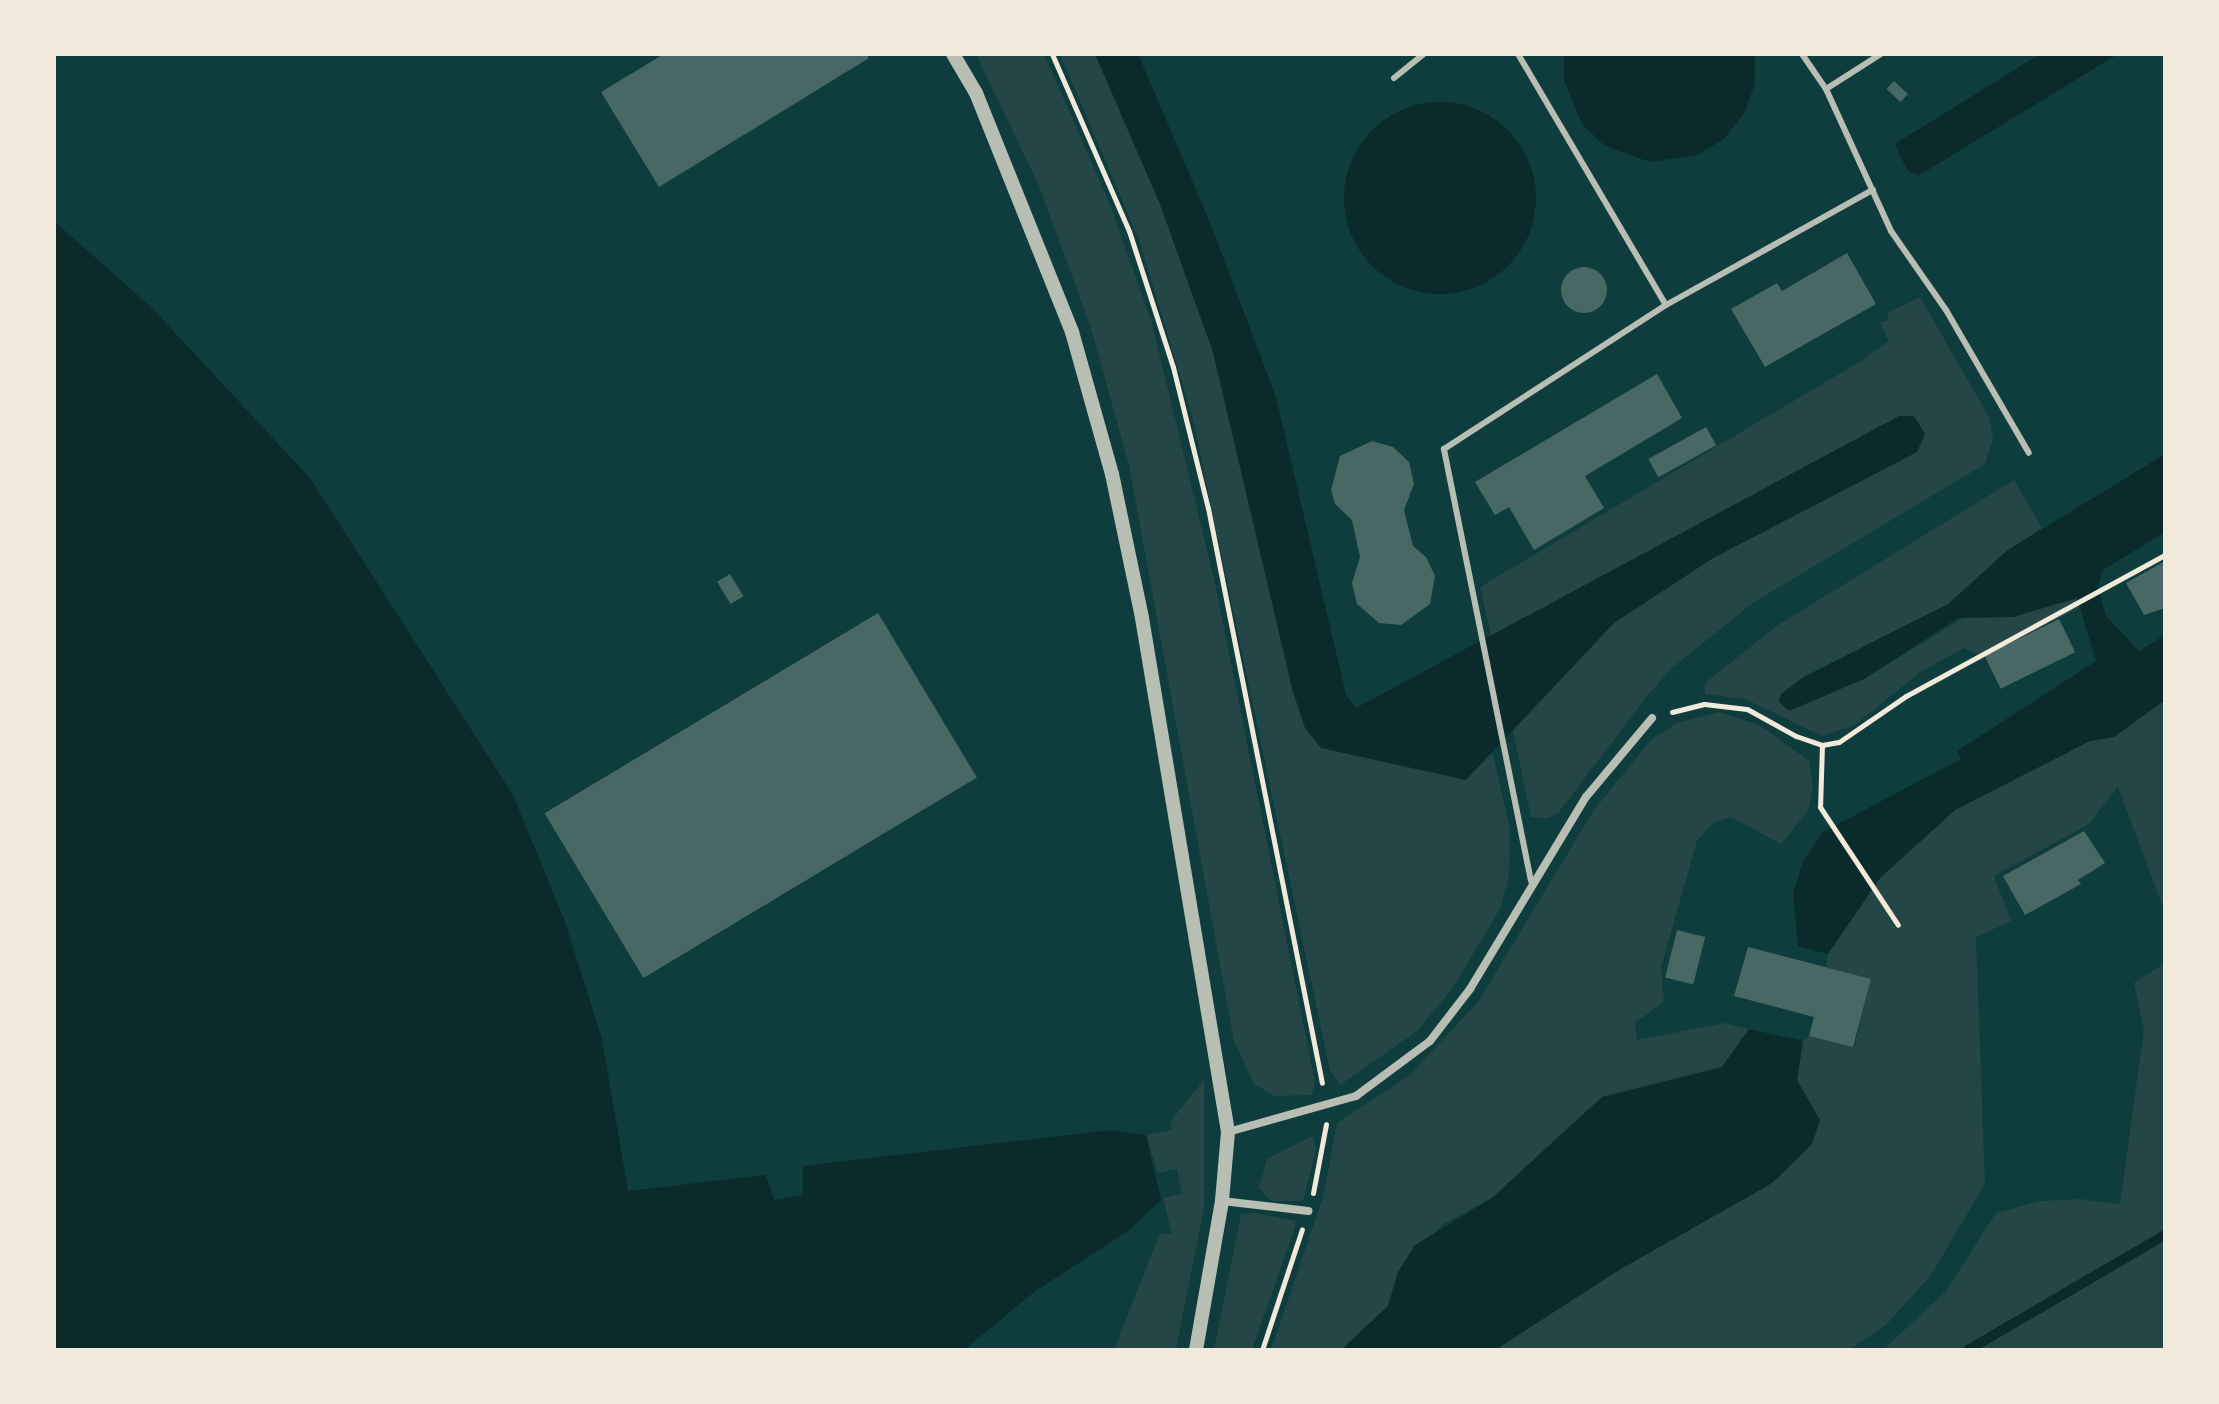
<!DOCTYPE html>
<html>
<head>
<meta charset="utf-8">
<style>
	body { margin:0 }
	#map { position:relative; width:2219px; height:1404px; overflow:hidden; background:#0f3d3e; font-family:"Fira Sans Condensed",sans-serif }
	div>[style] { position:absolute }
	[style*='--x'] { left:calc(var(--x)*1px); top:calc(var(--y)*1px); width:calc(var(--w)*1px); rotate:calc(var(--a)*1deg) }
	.green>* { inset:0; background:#244646 }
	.water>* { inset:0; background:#0a2a2b }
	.round { border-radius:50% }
	.stream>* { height:10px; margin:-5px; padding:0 5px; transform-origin:5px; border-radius:5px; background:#0a2a2b }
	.building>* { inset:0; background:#486865; transform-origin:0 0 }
	.path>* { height:5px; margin:-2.5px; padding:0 2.5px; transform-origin:2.5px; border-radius:2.5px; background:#f1e9da }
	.service>* { height:6px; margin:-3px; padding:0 3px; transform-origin:3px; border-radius:3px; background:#b8beb3 }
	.minor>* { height:8px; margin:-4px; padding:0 4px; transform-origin:4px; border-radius:4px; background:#b8beb3 }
	.tertiary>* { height:14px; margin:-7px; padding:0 7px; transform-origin:7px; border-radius:7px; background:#b8beb3 }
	span { translate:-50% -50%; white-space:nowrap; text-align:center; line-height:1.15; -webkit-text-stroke:6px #f1e9da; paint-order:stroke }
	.frame { position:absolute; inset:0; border:56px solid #f1e9da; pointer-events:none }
</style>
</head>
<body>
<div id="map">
	<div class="green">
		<i style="clip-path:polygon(976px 54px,1044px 54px,1109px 202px,1151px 320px,1214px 579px,1315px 1082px,1312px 1095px,1275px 1096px,1254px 1084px,1234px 1041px,1129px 465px,1090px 325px,1039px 186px)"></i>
		<i style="clip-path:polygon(1060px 54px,1095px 54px,1160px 204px,1213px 352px,1293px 692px,1465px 780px,1492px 751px,1510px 829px,1509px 875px,1501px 907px,1452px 989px,1417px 1031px,1340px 1085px,1330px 1071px,1192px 415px,1139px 240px)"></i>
		<i style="clip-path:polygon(1920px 297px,1989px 417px,1993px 439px,1985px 464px,1754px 602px,1673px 667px,1646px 697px,1559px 812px,1548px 818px,1531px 817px,1512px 727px,1614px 623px,1713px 558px,1917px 452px,1688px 531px,1492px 639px,1480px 587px,1861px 361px,1889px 341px,1880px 322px,1889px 320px,1887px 313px)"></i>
		<i style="clip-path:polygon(2014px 480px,2042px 528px,2008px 550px,1948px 604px,1801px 678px,1864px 679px,1968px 615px,2013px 617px,2077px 598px,2079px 608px,1981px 656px,1964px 648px,1920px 672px,1855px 725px,1822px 736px,1745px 699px,1705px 694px,1705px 683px,1778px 625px)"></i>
		<i style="clip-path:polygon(2165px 700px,2165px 913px,2118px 787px,2089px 824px,1994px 876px,2011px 921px,1976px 937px,1985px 1184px,1931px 1275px,1886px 1325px,1849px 1350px,1495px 1350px,1619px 1270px,1772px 1183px,1812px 1144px,1797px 1080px,1803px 1041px,1809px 1036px,1854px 1047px,1871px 979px,1826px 967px,1828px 954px,1880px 878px,1955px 810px,2090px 741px,2114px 737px)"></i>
		<i style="clip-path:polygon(1720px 712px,1761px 726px,1809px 761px,1813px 787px,1808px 811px,1781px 844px,1731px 817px,1714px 822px,1697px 841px,1661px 967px,1664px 1001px,1635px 1023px,1637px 1040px,1725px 1023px,1749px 1029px,1722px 1067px,1602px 1097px,1492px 1198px,1443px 1224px,1398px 1272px,1388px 1306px,1341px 1350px,1271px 1350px,1323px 1197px,1337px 1123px,1410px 1075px,1478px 1002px,1594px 810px,1650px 741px,1677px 723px)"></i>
		<i style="clip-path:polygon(2165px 963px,2165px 1350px,1883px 1350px,1946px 1291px,1996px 1213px,2040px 1201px,2080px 1199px,2120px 1204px,2144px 1030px,2134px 983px)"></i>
		<i style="clip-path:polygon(1204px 1080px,1204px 1207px,1176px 1350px,1114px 1350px,1160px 1233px,1172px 1234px,1163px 1198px,1182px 1193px,1177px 1169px,1158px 1173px,1146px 1135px,1172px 1130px,1170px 1122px)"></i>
		<i style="clip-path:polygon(1313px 1136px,1316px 1149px,1303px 1201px,1271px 1201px,1259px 1188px,1267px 1159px)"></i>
		<i style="clip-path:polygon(1256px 1213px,1295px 1221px,1295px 1227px,1252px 1350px,1214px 1350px,1241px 1214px)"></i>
	</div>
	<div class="water">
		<i style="clip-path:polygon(1095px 54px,1138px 54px,1209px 220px,1276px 397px,1346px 695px,1356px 708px,1899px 416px,1914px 416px,1925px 434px,1917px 452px,1713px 558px,1614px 623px,1466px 780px,1321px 748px,1305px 728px,1293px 692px,1213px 352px,1160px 204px)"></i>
		<i style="clip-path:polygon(1564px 54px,1755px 54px,1755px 84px,1744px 113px,1724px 139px,1697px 155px,1650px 162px,1605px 146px,1582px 124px,1564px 80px)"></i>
		<i style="clip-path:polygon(2040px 54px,2118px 54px,1918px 176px,1907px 170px,1895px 144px)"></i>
		<i class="round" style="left:1344px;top:102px;width:192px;height:192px"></i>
		<i style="clip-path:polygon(54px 221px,151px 307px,310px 478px,513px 795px,564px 919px,602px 1039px,628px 1191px,766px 1175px,774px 1200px,803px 1195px,803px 1166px,1111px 1130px,1146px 1135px,1161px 1200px,1128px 1231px,1034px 1292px,964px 1350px,54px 1350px)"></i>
		<i style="clip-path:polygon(2165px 454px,2165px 532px,2103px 570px,2098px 587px,2106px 616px,2139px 651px,2165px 635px,2165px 700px,2114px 737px,2090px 741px,1955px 810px,1880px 878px,1828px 954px,1798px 946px,1793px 893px,1803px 861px,1823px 832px,1961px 759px,1957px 751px,2096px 661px,2077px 598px,2013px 617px,1958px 618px,1864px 679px,1789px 711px,1779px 702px,1781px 694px,1802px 678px,1948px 604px,2008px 550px)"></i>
		<i style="clip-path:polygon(1749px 1029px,1803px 1041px,1797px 1080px,1820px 1120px,1812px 1144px,1772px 1183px,1619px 1270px,1495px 1350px,1341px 1350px,1388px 1306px,1398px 1272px,1415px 1245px,1492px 1198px,1602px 1097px,1722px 1067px)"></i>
	</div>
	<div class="stream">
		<i style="--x:1968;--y:1350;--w:228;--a:-30.3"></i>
	</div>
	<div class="building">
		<i style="clip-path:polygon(664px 54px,866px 54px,869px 58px,659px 187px,601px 92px)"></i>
		<i style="left:1894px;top:81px;width:19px;height:11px;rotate:43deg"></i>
		<i style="clip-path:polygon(1847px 253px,1876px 304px,1765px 367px,1731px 309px,1777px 283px,1782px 291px)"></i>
		<i class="round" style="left:1561px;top:267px;width:46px;height:46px"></i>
		<i style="clip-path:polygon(1657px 374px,1682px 418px,1585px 476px,1604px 508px,1534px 550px,1509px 507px,1495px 515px,1475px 482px)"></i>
		<i style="left:1706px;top:427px;width:21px;height:66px;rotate:61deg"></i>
		<i style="clip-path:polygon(1372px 441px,1393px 447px,1409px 462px,1414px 484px,1404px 510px,1413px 546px,1426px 557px,1435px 576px,1430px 604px,1401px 625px,1379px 623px,1357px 604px,1352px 583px,1360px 557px,1352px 520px,1335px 504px,1331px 490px,1340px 456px)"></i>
		<i style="clip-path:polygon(2165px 561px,2165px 608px,2144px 615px,2126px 583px)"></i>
		<i style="left:730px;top:574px;width:26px;height:15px;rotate:59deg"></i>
		<i style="left:878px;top:613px;width:192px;height:389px;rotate:59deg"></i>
		<i style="left:2059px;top:619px;width:37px;height:83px;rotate:64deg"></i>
		<i style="clip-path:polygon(2084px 831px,2105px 863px,2078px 880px,2081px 884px,2025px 915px,2003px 876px)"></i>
		<i style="left:1677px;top:930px;width:29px;height:49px;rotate:14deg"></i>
		<i style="clip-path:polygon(1748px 947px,1871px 979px,1853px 1047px,1809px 1036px,1814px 1017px,1734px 996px)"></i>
	</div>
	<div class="path">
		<i style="--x:1052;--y:54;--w:193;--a:66.5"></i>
		<i style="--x:1129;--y:231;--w:143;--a:72.1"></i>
		<i style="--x:1173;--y:367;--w:145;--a:76.1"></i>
		<i style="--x:1208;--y:508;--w:586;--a:78.79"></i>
		<i style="--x:1672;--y:712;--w:33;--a:-14"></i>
		<i style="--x:1704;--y:704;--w:43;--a:6.6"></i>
		<i style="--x:1747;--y:709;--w:56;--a:28.9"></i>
		<i style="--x:1796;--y:736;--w:28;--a:19"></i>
		<i style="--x:1822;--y:745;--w:17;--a:-10"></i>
		<i style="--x:1839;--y:742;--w:81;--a:-34.5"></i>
		<i style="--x:1906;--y:696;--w:295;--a:-28.6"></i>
		<i style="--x:1822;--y:745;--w:62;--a:91.8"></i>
		<i style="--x:1820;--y:807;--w:141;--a:56.5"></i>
		<i style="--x:1313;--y:1193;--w:70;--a:-79.3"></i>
		<i style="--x:1262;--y:1350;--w:127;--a:-71.7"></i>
	</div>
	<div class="service">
		<i style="--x:1518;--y:54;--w:291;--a:59.5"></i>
		<i style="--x:1802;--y:54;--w:42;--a:55.6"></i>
		<i style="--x:1826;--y:89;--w:156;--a:65.4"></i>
		<i style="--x:1891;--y:231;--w:96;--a:55.2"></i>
		<i style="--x:1946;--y:310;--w:165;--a:59.9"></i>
		<i style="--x:1394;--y:78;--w:38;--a:-39"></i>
		<i style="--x:1826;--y:89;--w:65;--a:-32.5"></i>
		<i style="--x:1531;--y:881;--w:441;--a:-101.4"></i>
		<i style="--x:1444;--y:449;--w:265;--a:-33"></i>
		<i style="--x:1666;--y:305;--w:237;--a:-29.1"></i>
	</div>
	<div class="minor">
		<i style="--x:1228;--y:1132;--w:133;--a:-15.7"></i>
		<i style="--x:1356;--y:1096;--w:92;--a:-36.6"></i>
		<i style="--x:1430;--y:1041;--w:66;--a:-52.4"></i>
		<i style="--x:1470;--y:989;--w:224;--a:-58.9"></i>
		<i style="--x:1586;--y:797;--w:103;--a:-50.1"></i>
		<i style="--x:1222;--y:1201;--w:87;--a:6.6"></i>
	</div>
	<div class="tertiary">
		<i style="--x:953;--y:54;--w:45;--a:59.5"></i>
		<i style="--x:976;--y:93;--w:258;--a:68.1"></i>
		<i style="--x:1072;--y:332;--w:148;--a:74.3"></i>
		<i style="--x:1112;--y:474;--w:147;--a:78.2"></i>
		<i style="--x:1142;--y:618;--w:521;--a:80.5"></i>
		<i style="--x:1228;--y:1132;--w:69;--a:95"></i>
		<i style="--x:1222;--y:1201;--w:151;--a:99.9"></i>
	</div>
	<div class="frame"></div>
</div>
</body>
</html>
